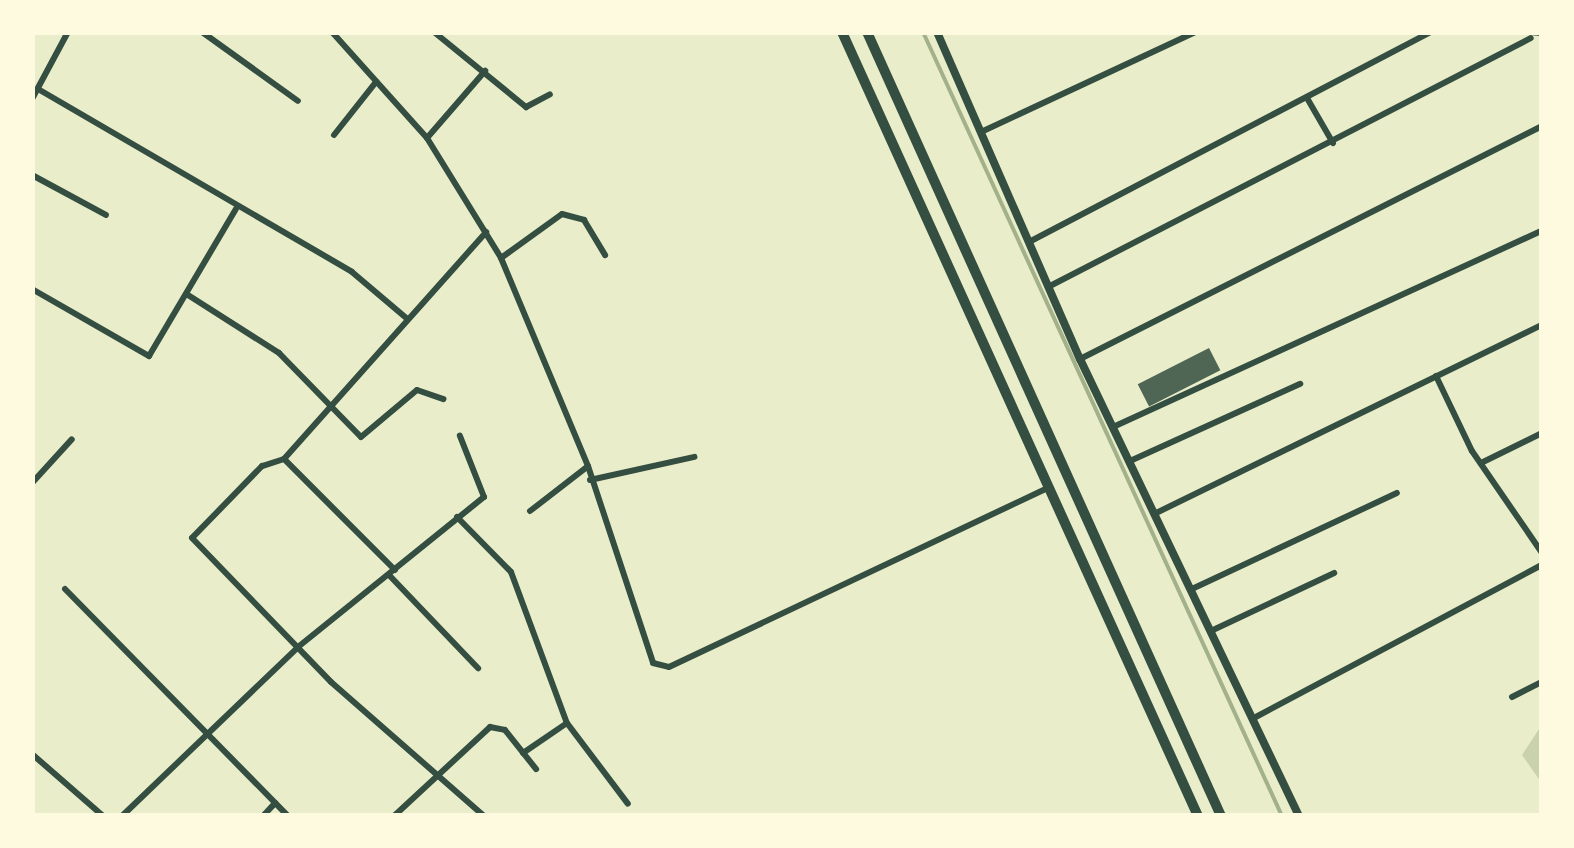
<!DOCTYPE html>
<html>
<head>
<meta charset="utf-8">
<style>
	body { margin:0 }
	#map { position:relative; width:1574px; height:848px; overflow:hidden; background:#e9edc9; font-family:Jost,sans-serif }
	div>[style] { position:absolute }
	[style*='--x'] { left:calc(var(--x)*1px); top:calc(var(--y)*1px); width:calc(var(--w)*1px); rotate:calc(var(--a)*1deg) }
	.green>* { inset:0; background:#cad2ad }
	.stream>* { height:4px; margin:-2px; padding:0 2px; transform-origin:2px; border-radius:2px; background:#a3b18a }
	.building>* { inset:0; background:#4f6655; transform-origin:0 0 }
	.minor>* { height:6px; margin:-3px; padding:0 3px; transform-origin:3px; border-radius:3px; background:#344e41 }
	.tertiary>* { height:8px; margin:-4px; padding:0 4px; transform-origin:4px; border-radius:4px; background:#344e41 }
	.trunk>* { height:10px; margin:-5px; padding:0 5px; transform-origin:5px; border-radius:5px; background:#344e41 }
	span { translate:-50% -50%; white-space:nowrap; text-align:center; line-height:1.15; -webkit-text-stroke:9px #fefae0; paint-order:stroke }
	.frame { position:absolute; inset:0; border:35px solid #fefae0; pointer-events:none }
</style>
</head>
<body>
<div id="map">
	<div class="green">
		<i style="clip-path:polygon(1541px 726px,1541px 782px,1522px 755px)"></i>
	</div>
	<div class="stream">
		<i style="--x:923;--y:32;--w:862;--a:65.4"></i>
	</div>
	<div class="building">
		<i style="left:1209px;top:348px;width:25px;height:80px;rotate:63deg"></i>
	</div>
	<div class="minor">
		<i style="--x:202;--y:32;--w:118;--a:35.7"></i>
		<i style="--x:332;--y:32;--w:142;--a:48.1"></i>
		<i style="--x:427;--y:138;--w:141;--a:58.3"></i>
		<i style="--x:501;--y:258;--w:225;--a:67.3"></i>
		<i style="--x:588;--y:466;--w:207;--a:71.7"></i>
		<i style="--x:653;--y:663;--w:16;--a:14"></i>
		<i style="--x:669;--y:667;--w:420;--a:-25.3"></i>
		<i style="--x:434;--y:32;--w:119;--a:39.2"></i>
		<i style="--x:526;--y:107;--w:27;--a:-28"></i>
		<i style="--x:1528;--y:32;--w:14;--a:4"></i>
		<i style="--x:38;--y:89;--w:363;--a:30.2"></i>
		<i style="--x:352;--y:272;--w:70;--a:40.3"></i>
		<i style="--x:1307;--y:98;--w:52;--a:60"></i>
		<i style="--x:32;--y:99;--w:76;--a:-61.8"></i>
		<i style="--x:981;--y:132;--w:236;--a:-25"></i>
		<i style="--x:334;--y:135;--w:68;--a:-51.6"></i>
		<i style="--x:427;--y:138;--w:89;--a:-49.1"></i>
		<i style="--x:32;--y:175;--w:84;--a:28.4"></i>
		<i style="--x:1029;--y:242;--w:453;--a:-27.6"></i>
		<i style="--x:501;--y:258;--w:75;--a:-35.8"></i>
		<i style="--x:562;--y:214;--w:23;--a:15"></i>
		<i style="--x:584;--y:220;--w:41;--a:59"></i>
		<i style="--x:1048;--y:287;--w:543;--a:-27.27"></i>
		<i style="--x:32;--y:289;--w:135;--a:29.8"></i>
		<i style="--x:149;--y:356;--w:171;--a:-59.4"></i>
		<i style="--x:188;--y:295;--w:108;--a:32.5"></i>
		<i style="--x:279;--y:353;--w:117;--a:45.7"></i>
		<i style="--x:361;--y:437;--w:73;--a:-40"></i>
		<i style="--x:417;--y:390;--w:28;--a:19"></i>
		<i style="--x:1080;--y:359;--w:517;--a:-26.76"></i>
		<i style="--x:1436;--y:376;--w:83;--a:64.4"></i>
		<i style="--x:1472;--y:451;--w:124;--a:55.5"></i>
		<i style="--x:1113;--y:427;--w:472;--a:-24.6"></i>
		<i style="--x:284;--y:459;--w:304;--a:-48.3"></i>
		<i style="--x:1130;--y:461;--w:187;--a:-24.4"></i>
		<i style="--x:1481;--y:463;--w:68;--a:-26.2"></i>
		<i style="--x:590;--y:480;--w:107;--a:-12.5"></i>
		<i style="--x:32;--y:483;--w:59;--a:-47.7"></i>
		<i style="--x:530;--y:511;--w:73;--a:-37.8"></i>
		<i style="--x:1154;--y:514;--w:432;--a:-26"></i>
		<i style="--x:457;--y:517;--w:77;--a:45.5"></i>
		<i style="--x:511;--y:572;--w:161;--a:69.7"></i>
		<i style="--x:567;--y:723;--w:101;--a:53"></i>
		<i style="--x:395;--y:570;--w:157;--a:-135"></i>
		<i style="--x:284;--y:459;--w:23;--a:162"></i>
		<i style="--x:262;--y:466;--w:100;--a:134.2"></i>
		<i style="--x:192;--y:538;--w:200;--a:46"></i>
		<i style="--x:331;--y:682;--w:203;--a:41.2"></i>
		<i style="--x:389;--y:575;--w:129;--a:46.3"></i>
		<i style="--x:1194;--y:588;--w:224;--a:-25.1"></i>
		<i style="--x:65;--y:589;--w:318;--a:45.5"></i>
		<i style="--x:1213;--y:630;--w:134;--a:-25.2"></i>
		<i style="--x:1512;--y:697;--w:34;--a:-27"></i>
		<i style="--x:1252;--y:719;--w:328;--a:-28"></i>
		<i style="--x:523;--y:753;--w:53;--a:-34.3"></i>
		<i style="--x:32;--y:754;--w:94;--a:41.1"></i>
		<i style="--x:122;--y:816;--w:244;--a:-43.8"></i>
		<i style="--x:298;--y:647;--w:239;--a:-38.9"></i>
		<i style="--x:484;--y:497;--w:66;--a:-111.5"></i>
		<i style="--x:263;--y:816;--w:18;--a:-47"></i>
		<i style="--x:394;--y:816;--w:131;--a:-42.8"></i>
		<i style="--x:490;--y:727;--w:15;--a:11"></i>
		<i style="--x:505;--y:730;--w:50;--a:51.5"></i>
	</div>
	<div class="tertiary">
		<i style="--x:937;--y:32;--w:357;--a:66.4"></i>
		<i style="--x:1080;--y:359;--w:507;--a:64.4"></i>
	</div>
	<div class="trunk">
		<i style="--x:842;--y:32;--w:861;--a:65.58"></i>
		<i style="--x:867;--y:32;--w:860;--a:65.7"></i>
	</div>
	<div class="frame"></div>
</div>
</body>
</html>
